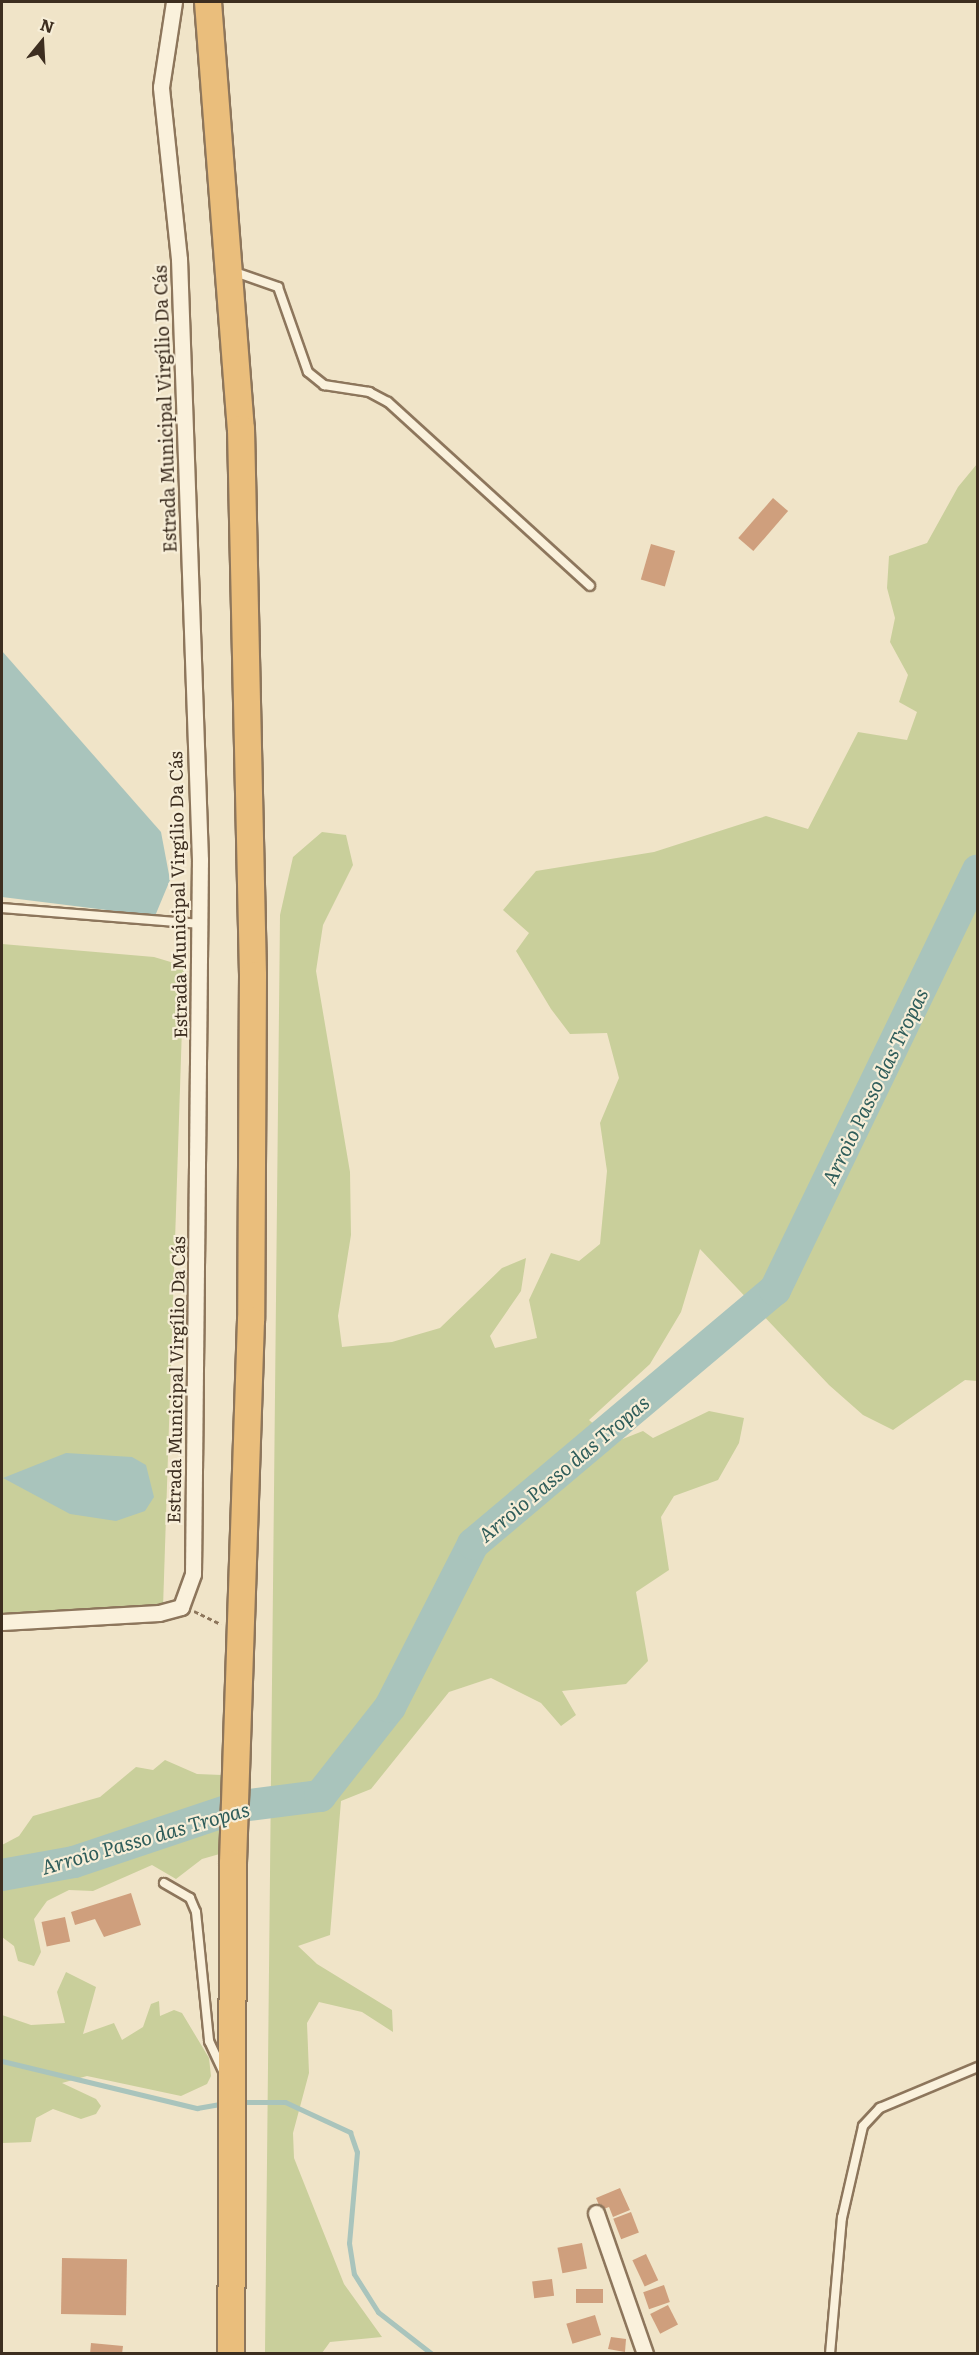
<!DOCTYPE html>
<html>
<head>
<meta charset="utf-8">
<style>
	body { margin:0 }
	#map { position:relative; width:979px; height:2355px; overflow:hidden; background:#f0e4c8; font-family:Literata,serif }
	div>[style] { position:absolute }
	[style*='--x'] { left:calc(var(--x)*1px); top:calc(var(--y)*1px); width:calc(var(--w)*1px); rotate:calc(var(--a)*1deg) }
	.green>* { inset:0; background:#c9cf9b }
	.water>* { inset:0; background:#a9c4bc }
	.stream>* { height:5px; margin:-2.5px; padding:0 2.5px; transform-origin:2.5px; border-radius:2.5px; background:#a9c4bc }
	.river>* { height:32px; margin:-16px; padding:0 16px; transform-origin:16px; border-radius:16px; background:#a9c4bc }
	.building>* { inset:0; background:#cf9f7d; transform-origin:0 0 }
	.path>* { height:3px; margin-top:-1.5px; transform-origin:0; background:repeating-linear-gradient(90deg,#8d765c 0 4.5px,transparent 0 7.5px) }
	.roads { filter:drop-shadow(2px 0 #8d765c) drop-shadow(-2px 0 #8d765c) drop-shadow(0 2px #8d765c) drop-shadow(0 -2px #8d765c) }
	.service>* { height:8px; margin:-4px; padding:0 4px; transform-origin:4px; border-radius:4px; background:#faf1dc }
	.minor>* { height:15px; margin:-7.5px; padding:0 7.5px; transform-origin:7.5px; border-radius:7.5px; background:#faf1dc }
	.trunk>* { height:26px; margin:-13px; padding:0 13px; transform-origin:13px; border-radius:13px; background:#eabe7c }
	span { translate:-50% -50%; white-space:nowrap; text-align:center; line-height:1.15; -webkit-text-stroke:4.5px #f7eed8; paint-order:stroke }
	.street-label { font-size:18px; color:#3d2e20 }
	.water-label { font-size:20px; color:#2f5d5a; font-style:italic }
	.frame { position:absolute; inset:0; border:3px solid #3d2e20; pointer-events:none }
	.north { position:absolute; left:12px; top:12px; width:60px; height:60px; -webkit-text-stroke:4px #f7eed8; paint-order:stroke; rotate:18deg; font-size:16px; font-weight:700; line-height:24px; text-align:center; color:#3d2e20 }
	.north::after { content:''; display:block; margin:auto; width:21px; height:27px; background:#3d2e20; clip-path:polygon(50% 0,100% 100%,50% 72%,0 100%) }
</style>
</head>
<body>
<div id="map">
	<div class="green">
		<i style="clip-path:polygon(977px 464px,977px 1381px,965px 1380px,893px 1430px,863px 1415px,829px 1385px,700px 1249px,681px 1312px,650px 1364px,589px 1420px,615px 1442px,643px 1431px,653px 1438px,709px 1411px,744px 1418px,739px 1443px,718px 1480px,674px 1496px,661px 1517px,669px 1570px,636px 1592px,648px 1661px,626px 1684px,562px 1691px,576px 1715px,561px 1726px,541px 1703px,491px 1678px,449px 1692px,371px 1789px,341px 1801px,330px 1935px,298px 1946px,317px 1964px,392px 2010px,393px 2032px,362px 2012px,319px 2002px,307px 2023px,309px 2073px,293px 2133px,294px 2158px,344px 2284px,382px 2337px,330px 2342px,322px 2353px,265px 2353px,280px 915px,293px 857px,322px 832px,346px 835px,353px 865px,323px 925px,316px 971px,350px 1172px,351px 1235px,338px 1316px,342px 1347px,392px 1342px,440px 1328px,502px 1268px,526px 1258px,521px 1291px,490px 1336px,495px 1348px,537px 1338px,529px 1300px,551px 1253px,579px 1261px,600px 1244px,607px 1171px,600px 1123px,619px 1078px,607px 1033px,570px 1034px,551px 1009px,516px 951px,529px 933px,503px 910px,536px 871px,654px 852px,766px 816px,808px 829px,858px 732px,907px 740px,917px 712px,899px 702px,908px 675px,890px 642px,895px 618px,887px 588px,889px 556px,927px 543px,958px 487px)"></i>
		<i style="clip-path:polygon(2px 944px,154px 957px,184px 966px,163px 1608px,2px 1615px)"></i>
		<i style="clip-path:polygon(165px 1760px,197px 1774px,222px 1775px,223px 1853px,202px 1859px,176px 1879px,152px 1865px,93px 1891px,69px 1890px,47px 1901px,34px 1919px,41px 1952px,34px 1966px,18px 1961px,14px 1946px,2px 1937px,2px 1845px,19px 1836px,33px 1816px,100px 1797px,136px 1767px,153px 1770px)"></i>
		<i style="clip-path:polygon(66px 1972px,96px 1987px,83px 2034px,114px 2023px,122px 2040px,143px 2027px,151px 2004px,159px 2001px,160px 2016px,174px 2010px,182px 2013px,209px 2058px,211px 2076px,207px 2084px,181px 2096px,87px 2076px,62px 2083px,96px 2099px,101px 2106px,96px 2114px,81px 2119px,53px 2109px,36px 2118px,31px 2142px,2px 2143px,2px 2015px,31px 2025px,65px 2023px,57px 1992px)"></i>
	</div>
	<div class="water">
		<i style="clip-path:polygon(2px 651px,161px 832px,170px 880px,155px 916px,2px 897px)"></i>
		<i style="clip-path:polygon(66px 1453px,132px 1457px,146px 1465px,154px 1497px,145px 1511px,116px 1521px,70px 1514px,3px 1478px)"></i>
	</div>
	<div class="stream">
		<i style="--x:2;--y:2061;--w:201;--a:13.6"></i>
		<i style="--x:197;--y:2108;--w:29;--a:-10"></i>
		<i style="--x:238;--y:2102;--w:47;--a:0"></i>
		<i style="--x:285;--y:2102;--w:72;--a:24.8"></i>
		<i style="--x:350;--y:2132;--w:21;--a:71"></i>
		<i style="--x:357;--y:2152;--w:91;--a:95"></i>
		<i style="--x:349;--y:2243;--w:31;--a:81"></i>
		<i style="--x:354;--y:2274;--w:45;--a:57.7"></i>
		<i style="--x:378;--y:2312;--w:68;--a:37.9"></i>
	</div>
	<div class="river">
		<i style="--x:2;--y:1875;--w:73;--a:-10.2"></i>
		<i style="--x:74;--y:1862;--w:176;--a:-18.5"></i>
		<i style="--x:241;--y:1806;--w:80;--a:-7.2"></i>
		<i style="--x:320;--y:1796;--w:113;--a:-51.8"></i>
		<i style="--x:390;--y:1707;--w:183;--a:-63"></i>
		<i style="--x:473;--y:1544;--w:395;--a:-40.1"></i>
		<i style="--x:775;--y:1290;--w:466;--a:-64.2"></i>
	</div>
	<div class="building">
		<i style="left:773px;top:498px;width:20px;height:53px;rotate:41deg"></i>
		<i style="left:651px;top:544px;width:25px;height:37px;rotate:16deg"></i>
		<i style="clip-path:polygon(131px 1893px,141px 1925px,104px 1937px,95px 1919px,75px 1925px,71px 1912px)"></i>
		<i style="left:65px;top:1917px;width:25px;height:24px;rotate:78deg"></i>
		<i style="clip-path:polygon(620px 2188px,630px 2210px,613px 2217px,609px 2207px,601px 2210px,596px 2198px)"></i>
		<i style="left:631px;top:2212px;width:22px;height:19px;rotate:69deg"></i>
		<i style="left:582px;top:2243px;width:26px;height:25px;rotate:79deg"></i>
		<i style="left:646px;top:2254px;width:29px;height:15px;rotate:65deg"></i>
		<i style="left:62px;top:2258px;width:65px;height:56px;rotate:1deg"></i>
		<i style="left:552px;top:2279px;width:17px;height:20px;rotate:83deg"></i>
		<i style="left:664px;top:2285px;width:18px;height:22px;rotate:71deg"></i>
		<i style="left:603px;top:2289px;width:14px;height:27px;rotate:90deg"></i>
		<i style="left:668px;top:2305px;width:22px;height:20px;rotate:63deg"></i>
		<i style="left:595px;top:2315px;width:21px;height:30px;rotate:73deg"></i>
		<i style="clip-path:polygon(611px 2337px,626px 2339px,625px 2352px,608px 2349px)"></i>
		<i style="clip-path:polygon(91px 2343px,123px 2346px,122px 2354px,90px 2354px)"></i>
	</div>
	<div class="path">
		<i style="--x:194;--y:1611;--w:30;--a:26"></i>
	</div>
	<div class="roads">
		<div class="service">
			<i style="--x:232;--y:271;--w:49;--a:19.2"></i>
			<i style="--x:278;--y:287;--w:90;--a:70.6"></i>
			<i style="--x:308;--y:372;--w:21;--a:39"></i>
			<i style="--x:324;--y:385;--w:46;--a:8.8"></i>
			<i style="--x:369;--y:392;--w:21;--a:28"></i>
			<i style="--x:388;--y:402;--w:273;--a:42.3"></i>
			<i style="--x:2;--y:908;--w:199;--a:4.6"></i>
			<i style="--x:164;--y:1883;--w:30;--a:30"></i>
			<i style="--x:190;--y:1898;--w:15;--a:67"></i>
			<i style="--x:196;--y:1912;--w:130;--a:84.2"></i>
			<i style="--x:209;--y:2041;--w:33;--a:65"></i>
			<i style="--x:830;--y:2354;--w:137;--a:-85"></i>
			<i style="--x:842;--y:2218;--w:94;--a:-77.1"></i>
			<i style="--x:863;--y:2126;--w:25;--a:-47"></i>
			<i style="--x:880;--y:2108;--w:106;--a:-22.7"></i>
		</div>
		<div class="minor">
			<i style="--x:2;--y:1622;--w:157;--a:-3.3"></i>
			<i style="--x:159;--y:1613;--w:23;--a:-15"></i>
			<i style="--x:181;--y:1607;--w:35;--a:-70"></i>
			<i style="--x:193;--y:1574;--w:714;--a:-89.44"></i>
			<i style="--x:200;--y:860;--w:601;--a:-92"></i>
			<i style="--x:179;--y:259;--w:173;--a:-96"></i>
			<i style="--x:161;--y:87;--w:86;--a:-81.3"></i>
			<i style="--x:596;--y:2213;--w:149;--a:70.8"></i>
		</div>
		<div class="trunk">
			<i style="--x:208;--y:2;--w:428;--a:85.6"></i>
			<i style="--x:241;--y:429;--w:546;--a:88.74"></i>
			<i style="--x:253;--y:975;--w:345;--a:90.3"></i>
			<i style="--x:251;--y:1320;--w:544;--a:91.9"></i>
			<i style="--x:233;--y:1864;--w:490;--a:90.2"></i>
		</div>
	</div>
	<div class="street-label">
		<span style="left:165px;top:409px;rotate:-92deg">Estrada Municipal Virgílio Da Cás</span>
		<span style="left:178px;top:895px;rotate:-91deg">Estrada Municipal Virgílio Da Cás</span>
		<span style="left:176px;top:1380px;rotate:-89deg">Estrada Municipal Virgílio Da Cás</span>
	</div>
	<div class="water-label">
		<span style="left:874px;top:1086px;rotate:-64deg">Arroio Passo das Tropas</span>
		<span style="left:563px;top:1468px;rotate:-40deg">Arroio Passo das Tropas</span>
		<span style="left:145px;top:1837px;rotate:-16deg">Arroio Passo das Tropas</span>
	</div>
	<div class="frame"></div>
	<div class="north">N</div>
</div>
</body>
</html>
